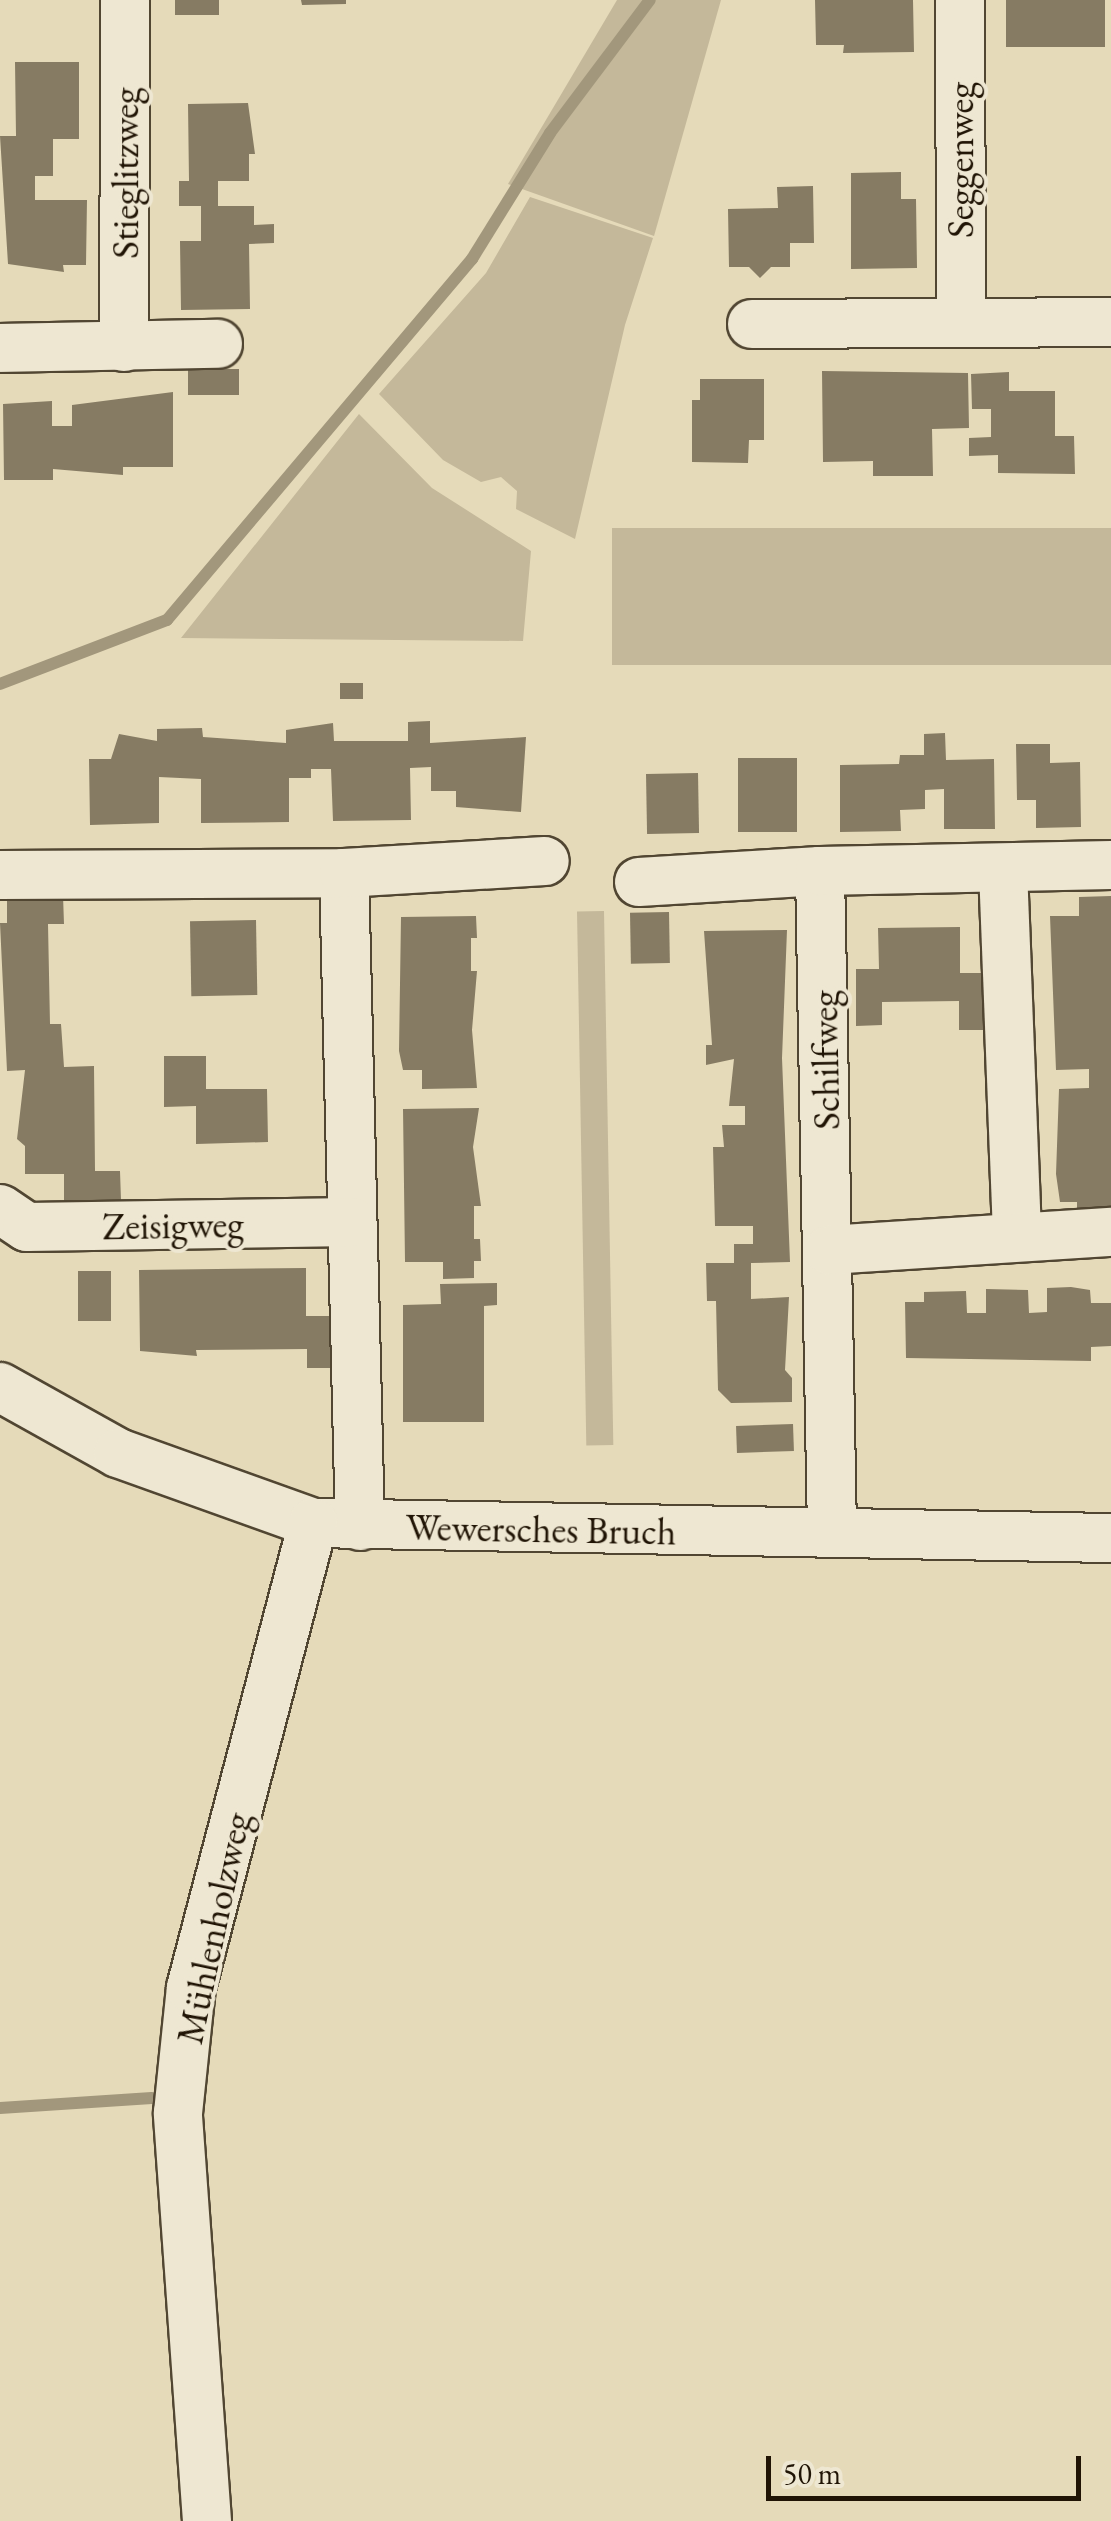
<!DOCTYPE html>
<html>
<head>
<meta charset="utf-8">
<style>
	body { margin:0 }
	#map { position:relative; width:1111px; height:2521px; overflow:hidden; background:#e5dab9; font-family:"EB Garamond",serif }
	div>[style] { position:absolute }
	[style*='--x'] { left:calc(var(--x)*1px); top:calc(var(--y)*1px); width:calc(var(--w)*1px); rotate:calc(var(--a)*1deg) }
	.green>* { inset:0; background:#c4b89a; transform-origin:0 0 }
	.stream>* { height:12px; margin:-6px; padding:0 6px; transform-origin:6px; border-radius:6px; background:#a2977c }
	.building>* { inset:0; background:#867b63; transform-origin:0 0 }
	.roads { filter:drop-shadow(2px 0 #514632) drop-shadow(-2px 0 #514632) drop-shadow(0 2px #514632) drop-shadow(0 -2px #514632) }
	.street>* { height:48px; margin:-24px; padding:0 24px; transform-origin:24px; border-radius:24px; background:#eee7d2 }
	span { translate:-50% -50%; white-space:nowrap; text-align:center; line-height:1.15; -webkit-text-stroke:8px #eee7d2; paint-order:stroke }
	.street-label { font-size:38px; color:#201405 }
	.scale { position:absolute; left:766px; top:2456px; width:315px; height:45px; box-sizing:border-box; border:5px solid #201405; border-top:0; padding-left:12px; font-size:30px; line-height:35px; white-space:nowrap; color:#201405; -webkit-text-stroke:8px #eee7d2; paint-order:stroke }
</style>
</head>
<body>
<div id="map">
	<div class="green">
		<i style="clip-path:polygon(617px 0,721px 0,654px 236px,508px 184px)"></i>
		<i style="clip-path:polygon(530px 197px,653px 238px,625px 325px,575px 539px,516px 509px,517px 491px,501px 477px,481px 482px,443px 460px,379px 394px,486px 273px)"></i>
		<i style="clip-path:polygon(359px 414px,432px 488px,531px 551px,523px 641px,181px 638px)"></i>
		<i style="left:1111px;top:528px;width:137px;height:499px;rotate:90deg"></i>
		<i style="left:604px;top:911px;width:534px;height:27px;rotate:89deg"></i>
	</div>
	<div class="stream">
		<i style="--x:0;--y:684;--w:179;--a:-21"></i>
		<i style="--x:167;--y:620;--w:473;--a:-49.8"></i>
		<i style="--x:472;--y:259;--w:148;--a:-58.2"></i>
		<i style="--x:550;--y:133;--w:166;--a:-53.1"></i>
		<i style="--x:0;--y:2108;--w:152;--a:-3.8"></i>
	</div>
	<div class="building">
		<i style="left:175px;top:0;width:44px;height:15px"></i>
		<i style="clip-path:polygon(301px 0,346px 0,346px 4px,302px 5px)"></i>
		<i style="clip-path:polygon(815px 0,913px 0,914px 52px,843px 53px,844px 45px,816px 45px)"></i>
		<i style="left:1006px;top:0;width:99px;height:47px"></i>
		<i style="clip-path:polygon(15px 62px,79px 62px,79px 139px,53px 139px,53px 176px,35px 176px,35px 200px,87px 200px,86px 265px,63px 265px,64px 272px,8px 264px,0 136px,16px 136px)"></i>
		<i style="clip-path:polygon(248px 103px,255px 154px,249px 154px,249px 181px,218px 181px,218px 206px,254px 206px,254px 225px,274px 224px,274px 243px,249px 244px,250px 309px,181px 310px,180px 241px,201px 241px,201px 206px,179px 206px,179px 181px,189px 181px,188px 104px)"></i>
		<i style="clip-path:polygon(901px 172px,901px 199px,916px 199px,917px 268px,851px 269px,851px 173px)"></i>
		<i style="clip-path:polygon(813px 186px,814px 243px,790px 243px,790px 267px,771px 267px,760px 278px,749px 267px,729px 267px,728px 209px,778px 208px,777px 187px)"></i>
		<i style="left:239px;top:369px;width:26px;height:51px;rotate:90deg"></i>
		<i style="clip-path:polygon(822px 371px,968px 373px,969px 428px,932px 429px,933px 476px,873px 476px,873px 461px,823px 462px)"></i>
		<i style="clip-path:polygon(1009px 372px,1009px 391px,1055px 391px,1055px 436px,1074px 436px,1075px 474px,998px 473px,998px 455px,969px 456px,969px 438px,991px 437px,991px 409px,972px 409px,971px 374px)"></i>
		<i style="clip-path:polygon(700px 379px,764px 379px,764px 440px,749px 440px,748px 463px,692px 462px,692px 400px,700px 400px)"></i>
		<i style="clip-path:polygon(173px 392px,173px 467px,123px 467px,123px 475px,53px 469px,53px 480px,4px 480px,3px 404px,52px 401px,52px 426px,72px 426px,72px 405px)"></i>
		<i style="left:340px;top:683px;width:23px;height:16px"></i>
		<i style="clip-path:polygon(430px 721px,430px 743px,526px 737px,521px 812px,456px 807px,456px 791px,431px 791px,431px 767px,410px 768px,411px 820px,333px 821px,331px 769px,311px 769px,311px 778px,289px 778px,289px 822px,201px 823px,201px 779px,159px 777px,159px 823px,90px 825px,89px 759px,111px 759px,119px 734px,157px 741px,157px 729px,202px 728px,203px 737px,286px 743px,286px 730px,333px 723px,334px 741px,408px 741px,408px 722px)"></i>
		<i style="clip-path:polygon(945px 733px,946px 760px,994px 759px,995px 829px,944px 829px,944px 789px,925px 790px,925px 809px,900px 810px,901px 831px,840px 832px,840px 765px,899px 764px,900px 755px,924px 755px,924px 734px)"></i>
		<i style="clip-path:polygon(1016px 744px,1050px 744px,1050px 763px,1080px 762px,1081px 827px,1036px 828px,1036px 800px,1017px 800px)"></i>
		<i style="left:738px;top:758px;width:59px;height:74px"></i>
		<i style="left:698px;top:773px;width:60px;height:52px;rotate:89deg"></i>
		<i style="clip-path:polygon(63px 895px,64px 924px,48px 924px,50px 1024px,61px 1024px,64px 1067px,94px 1066px,95px 1171px,120px 1171px,121px 1200px,64px 1201px,64px 1174px,25px 1174px,25px 1146px,17px 1139px,25px 1070px,7px 1071px,0 923px,7px 923px,7px 896px)"></i>
		<i style="clip-path:polygon(1111px 896px,1111px 1221px,1077px 1221px,1077px 1202px,1060px 1202px,1056px 1174px,1059px 1089px,1089px 1088px,1089px 1069px,1056px 1070px,1050px 916px,1079px 916px,1079px 897px)"></i>
		<i style="left:669px;top:912px;width:51px;height:39px;rotate:89deg"></i>
		<i style="clip-path:polygon(476px 916px,477px 938px,471px 938px,471px 971px,477px 971px,472px 1030px,477px 1088px,422px 1089px,422px 1070px,403px 1070px,399px 1051px,401px 917px)"></i>
		<i style="left:256px;top:920px;width:75px;height:66px;rotate:89deg"></i>
		<i style="clip-path:polygon(960px 927px,960px 973px,984px 973px,985px 1030px,959px 1030px,959px 1001px,882px 1002px,882px 1025px,856px 1026px,856px 969px,879px 969px,878px 928px)"></i>
		<i style="clip-path:polygon(787px 930px,782px 1058px,790px 1262px,751px 1263px,751px 1299px,789px 1297px,785px 1370px,792px 1378px,792px 1402px,731px 1403px,718px 1390px,716px 1301px,707px 1301px,706px 1263px,734px 1263px,734px 1244px,753px 1244px,753px 1226px,715px 1226px,713px 1147px,724px 1147px,722px 1125px,745px 1125px,745px 1106px,729px 1106px,734px 1059px,706px 1065px,706px 1045px,712px 1045px,704px 931px)"></i>
		<i style="clip-path:polygon(164px 1056px,206px 1056px,206px 1089px,267px 1089px,268px 1142px,196px 1144px,196px 1106px,164px 1107px)"></i>
		<i style="clip-path:polygon(479px 1108px,473px 1147px,481px 1206px,474px 1206px,474px 1239px,480px 1239px,481px 1261px,474px 1261px,474px 1278px,443px 1279px,443px 1262px,405px 1262px,403px 1109px)"></i>
		<i style="clip-path:polygon(306px 1268px,306px 1316px,332px 1316px,332px 1368px,307px 1368px,307px 1349px,196px 1350px,197px 1356px,140px 1351px,139px 1270px)"></i>
		<i style="left:78px;top:1271px;width:33px;height:50px"></i>
		<i style="clip-path:polygon(497px 1283px,497px 1305px,484px 1306px,484px 1422px,403px 1422px,403px 1305px,441px 1304px,440px 1284px)"></i>
		<i style="clip-path:polygon(1071px 1287px,1090px 1290px,1091px 1303px,1111px 1303px,1111px 1346px,1091px 1347px,1091px 1361px,906px 1358px,905px 1302px,924px 1302px,924px 1292px,966px 1291px,967px 1313px,986px 1313px,986px 1289px,1028px 1290px,1029px 1313px,1047px 1312px,1047px 1288px)"></i>
		<i style="left:793px;top:1424px;width:27px;height:57px;rotate:88deg"></i>
	</div>
	<div class="roads">
		<div class="street">
			<i style="--x:960;--y:0;--w:320;--a:89.8"></i>
			<i style="--x:752;--y:324;--w:359;--a:-0.3"></i>
			<i style="--x:124;--y:347;--w:347;--a:-89.8"></i>
			<i style="--x:0;--y:348;--w:218;--a:-1.1"></i>
			<i style="--x:1003;--y:869;--w:367;--a:87.8"></i>
			<i style="--x:820;--y:871;--w:662;--a:88.96"></i>
			<i style="--x:344;--y:873;--w:653;--a:88.6"></i>
			<i style="--x:0;--y:875;--w:344;--a:-0.3"></i>
			<i style="--x:344;--y:873;--w:201;--a:-3.4"></i>
			<i style="--x:639;--y:882;--w:181;--a:-3.5"></i>
			<i style="--x:820;--y:871;--w:291;--a:-1.2"></i>
			<i style="--x:0;--y:1209;--w:32;--a:34"></i>
			<i style="--x:27;--y:1227;--w:325;--a:-0.9"></i>
			<i style="--x:829;--y:1250;--w:283;--a:-3.7"></i>
			<i style="--x:0;--y:1387;--w:135;--a:29.2"></i>
			<i style="--x:118;--y:1453;--w:207;--a:19.7"></i>
			<i style="--x:313;--y:1523;--w:798;--a:1.08"></i>
			<i style="--x:207;--y:2521;--w:409;--a:-94.1"></i>
			<i style="--x:178;--y:2113;--w:126;--a:-84.1"></i>
			<i style="--x:191;--y:1988;--w:481;--a:-75.3"></i>
		</div>
	</div>
	<div class="street-label">
		<span style="left:960px;top:160px;rotate:-90deg">Seggenweg</span>
		<span style="left:125px;top:173px;rotate:-90deg">Stieglitzweg</span>
		<span style="left:825px;top:1060px;rotate:-91deg">Schilfweg</span>
		<span style="left:173px;top:1225px;rotate:-1deg">Zeisigweg</span>
		<span style="left:541px;top:1529px;rotate:1deg">Wewersches Bruch</span>
		<span style="left:213px;top:1928px;rotate:-78deg">Mühlenholzweg</span>
	</div>
	<div class="scale">50 m</div>
</div>
</body>
</html>
